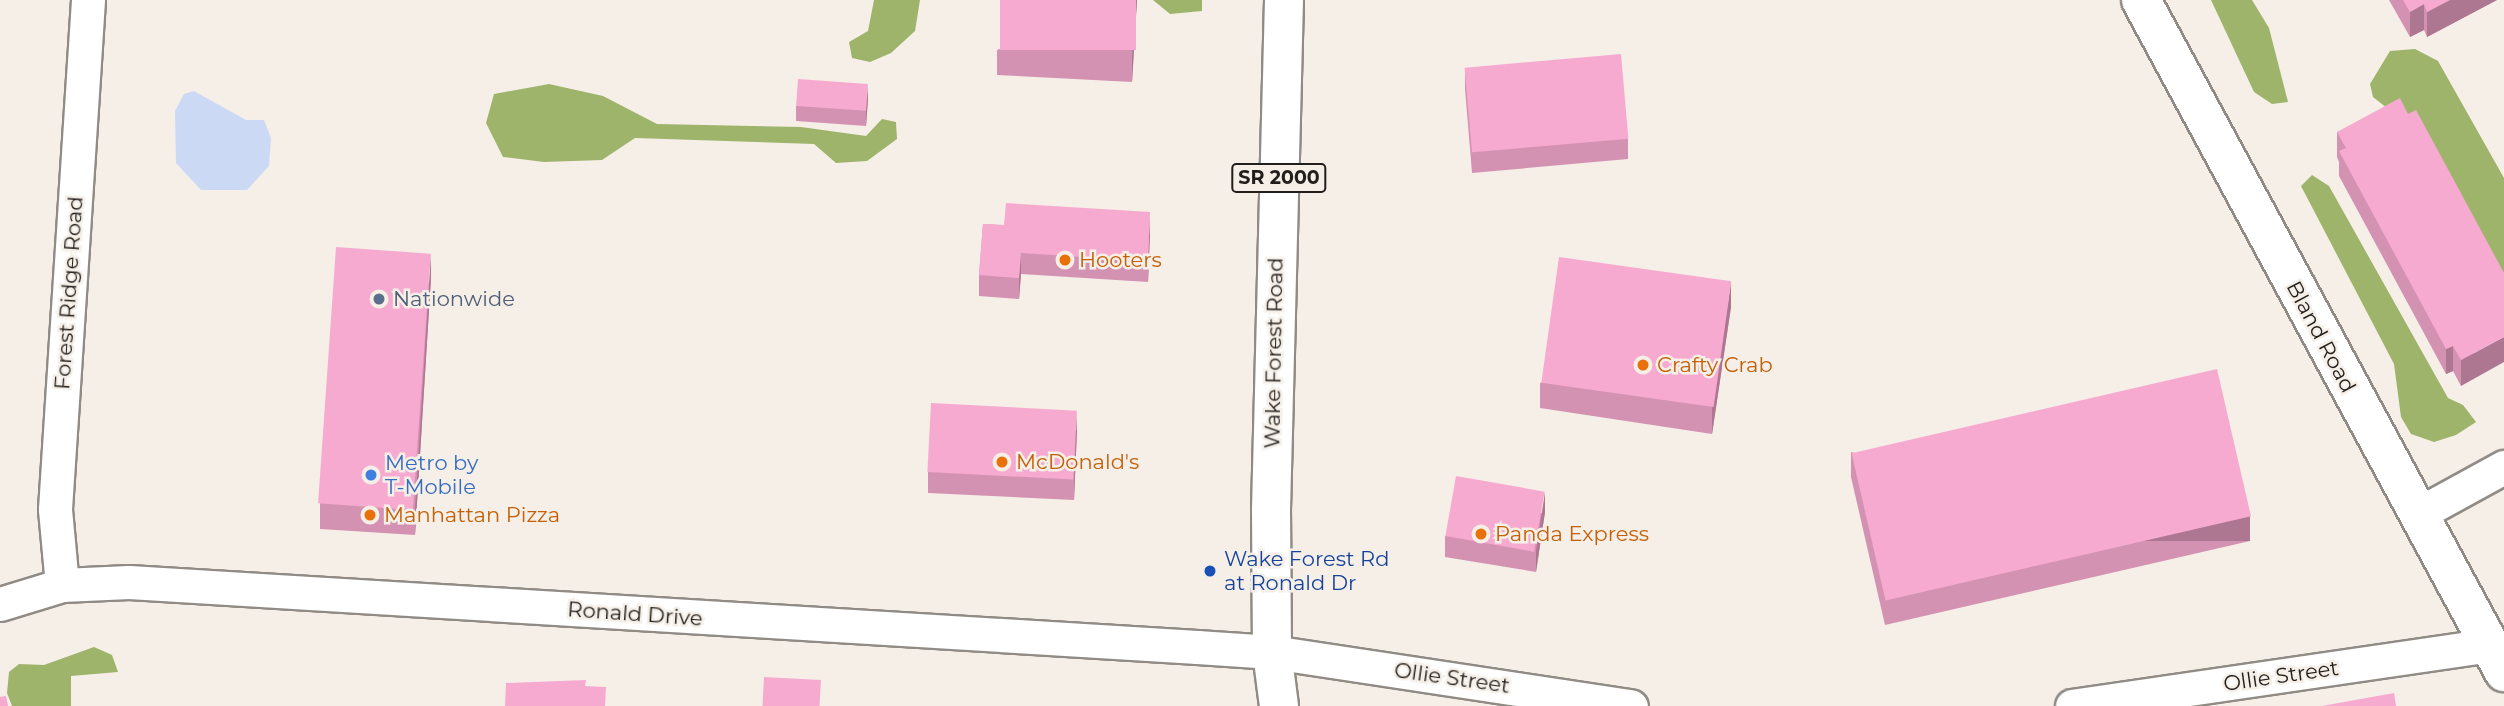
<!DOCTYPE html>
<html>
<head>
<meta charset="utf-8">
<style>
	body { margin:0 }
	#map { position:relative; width:2504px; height:706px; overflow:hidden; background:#f5efe8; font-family:Montserrat,sans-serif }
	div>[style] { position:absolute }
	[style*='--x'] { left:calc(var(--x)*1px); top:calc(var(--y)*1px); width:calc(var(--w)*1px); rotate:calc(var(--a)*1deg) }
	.forest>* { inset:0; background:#9eb46b }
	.water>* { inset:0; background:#cbd9f4 }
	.roads { filter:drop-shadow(2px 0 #908b85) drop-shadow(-2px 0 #908b85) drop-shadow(0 2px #908b85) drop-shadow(0 -2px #908b85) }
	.street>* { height:33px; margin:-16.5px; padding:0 16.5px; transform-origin:16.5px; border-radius:16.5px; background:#fff }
	.secondary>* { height:38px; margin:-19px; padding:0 19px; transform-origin:19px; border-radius:19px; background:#fff }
	.primary>* { height:38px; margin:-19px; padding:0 19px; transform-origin:19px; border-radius:19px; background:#fff }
	.wall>* { inset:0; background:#d492b3 }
	.shaded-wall>* { inset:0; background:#ad7792; transform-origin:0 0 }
	.building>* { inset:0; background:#f7aad0; transform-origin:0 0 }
	.dots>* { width:19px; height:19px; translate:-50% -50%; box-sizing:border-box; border:4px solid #f5efe8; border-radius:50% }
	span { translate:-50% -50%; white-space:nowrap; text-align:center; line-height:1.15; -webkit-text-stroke:5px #f5efe8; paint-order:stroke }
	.shield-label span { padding:2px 5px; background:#f5efe8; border:2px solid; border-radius:5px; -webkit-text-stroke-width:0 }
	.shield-label { font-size:19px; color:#211e1c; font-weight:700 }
	.food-label { font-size:21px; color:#c56008 }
	.left { translate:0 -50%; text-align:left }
	.street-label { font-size:21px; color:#211e1c }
	.service-label { font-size:21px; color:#4e5e75 }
	.shop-label { font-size:21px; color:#366cbe }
	.transit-label { font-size:21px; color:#164399 }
</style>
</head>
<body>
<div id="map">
	<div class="forest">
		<i style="clip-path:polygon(874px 0,920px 0,915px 31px,891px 53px,870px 62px,852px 58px,849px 42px,868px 31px)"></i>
		<i style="clip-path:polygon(1153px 0,1202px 0,1202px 11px,1170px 14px)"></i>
		<i style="clip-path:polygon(2211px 0,2252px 0,2269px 28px,2288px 102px,2272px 104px,2254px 92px)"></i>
		<i style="clip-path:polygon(2415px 49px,2438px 61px,2504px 178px,2504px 281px,2392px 112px,2373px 97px,2370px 84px,2390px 51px)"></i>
		<i style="clip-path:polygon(549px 84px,603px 96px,657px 124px,801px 127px,866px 136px,882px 119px,896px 122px,897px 139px,867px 161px,836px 163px,814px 144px,635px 138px,602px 160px,544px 162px,503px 157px,486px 123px,494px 94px)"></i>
		<i style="clip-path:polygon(2312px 175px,2329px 186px,2448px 398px,2463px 405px,2476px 422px,2456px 435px,2434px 442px,2411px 434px,2401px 417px,2394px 364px,2301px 186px)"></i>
		<i style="clip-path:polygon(94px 647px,112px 655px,118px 672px,71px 676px,71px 706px,12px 706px,7px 693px,9px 672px,19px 664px,44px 665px)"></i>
	</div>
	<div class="water">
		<i style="clip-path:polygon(194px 91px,246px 120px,264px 120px,271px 138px,269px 166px,247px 190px,201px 190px,176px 163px,175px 111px,184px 94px)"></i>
	</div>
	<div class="roads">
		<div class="street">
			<i style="--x:2418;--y:514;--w:98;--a:-28.7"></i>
			<i style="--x:62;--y:585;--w:76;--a:-95.3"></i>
			<i style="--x:55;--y:509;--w:510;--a:-86.29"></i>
			<i style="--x:0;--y:604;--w:65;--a:-17"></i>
			<i style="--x:62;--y:585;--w:67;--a:-2.6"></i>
			<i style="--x:129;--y:582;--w:1070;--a:3.48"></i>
			<i style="--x:1197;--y:647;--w:75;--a:3.8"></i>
			<i style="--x:1272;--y:652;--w:363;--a:8.6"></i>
			<i style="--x:2072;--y:706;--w:421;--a:-8.3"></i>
		</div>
		<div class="secondary">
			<i style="--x:2141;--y:0;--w:764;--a:61.62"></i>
		</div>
		<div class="primary">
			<i style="--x:1279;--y:706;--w:54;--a:-97.4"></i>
			<i style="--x:1272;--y:652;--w:142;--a:-90.4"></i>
			<i style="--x:1271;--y:510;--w:510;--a:-88.54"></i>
		</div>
	</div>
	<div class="wall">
		<i style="clip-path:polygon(1137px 0,1132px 82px,997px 75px,997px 50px)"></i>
		<i style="clip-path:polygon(2389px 0,2497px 0,2427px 37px,2424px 30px,2410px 37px)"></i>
		<i style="clip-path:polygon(1465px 68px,1628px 139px,1628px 159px,1472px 173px,1465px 89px)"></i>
		<i style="clip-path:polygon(868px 99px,866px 126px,796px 121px,796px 106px)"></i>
		<i style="clip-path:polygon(2408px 114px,2504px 273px,2461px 386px,2453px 371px,2446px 374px,2339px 176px,2339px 162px,2337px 157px,2337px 132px)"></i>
		<i style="clip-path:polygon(983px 224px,1150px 233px,1148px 282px,1021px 274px,1019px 299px,979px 296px,979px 275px)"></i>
		<i style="clip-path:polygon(431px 278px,415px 535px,320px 529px,320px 504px)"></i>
		<i style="clip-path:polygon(1731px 307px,1712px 434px,1540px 408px,1540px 383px)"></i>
		<i style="clip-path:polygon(1077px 430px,1074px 500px,928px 493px,928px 472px)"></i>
		<i style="clip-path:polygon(1851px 452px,2250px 541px,1885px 625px,1851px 477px)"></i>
		<i style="clip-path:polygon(1545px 512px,1536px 572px,1445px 557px,1445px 536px)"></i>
	</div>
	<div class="shaded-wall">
		<i style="clip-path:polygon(1136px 0,1137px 0,1132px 82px,1132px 57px)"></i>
		<i style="clip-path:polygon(2450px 0,2497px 0,2427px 37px,2427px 12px)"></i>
		<i style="clip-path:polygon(2424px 4px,2424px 30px,2410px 37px,2410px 12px)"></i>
		<i style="clip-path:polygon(868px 84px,868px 99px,866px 126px,866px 111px)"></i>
		<i style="clip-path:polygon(1150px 212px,1150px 233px,1148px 282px,1148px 261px)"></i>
		<i style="clip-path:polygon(431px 253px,431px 278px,415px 535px,415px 509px)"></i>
		<i style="clip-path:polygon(1021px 253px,1021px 274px,1019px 299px,1019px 278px)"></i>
		<i style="clip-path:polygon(1731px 282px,1731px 307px,1712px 434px,1712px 409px)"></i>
		<i style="clip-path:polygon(2504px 337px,2504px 362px,2461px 386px,2461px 360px)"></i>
		<i style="clip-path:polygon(2453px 346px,2453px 371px,2446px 374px,2446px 349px)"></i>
		<i style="clip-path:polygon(1077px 410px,1077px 430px,1074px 500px,1074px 479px)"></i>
		<i style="clip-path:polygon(1545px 492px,1545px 512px,1536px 572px,1536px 551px)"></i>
		<i style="left:2250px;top:516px;width:25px;height:374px;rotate:90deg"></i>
	</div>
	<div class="building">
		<i style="left:1000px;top:0;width:136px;height:50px"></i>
		<i style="clip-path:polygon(2403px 0,2450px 0,2427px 12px,2424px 4px,2410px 12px)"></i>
		<i style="left:1621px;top:54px;width:85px;height:157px;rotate:85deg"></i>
		<i style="left:798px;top:79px;width:70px;height:27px;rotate:4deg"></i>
		<i style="clip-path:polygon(2400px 98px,2408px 114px,2416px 110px,2504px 273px,2504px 337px,2461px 360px,2453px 346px,2446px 349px,2339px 151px,2346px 148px,2337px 132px)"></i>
		<i style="clip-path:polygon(1006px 203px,1150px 212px,1148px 261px,1021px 253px,1019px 278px,979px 275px,983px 224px,1004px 225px)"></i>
		<i style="left:336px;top:247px;width:95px;height:257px;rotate:4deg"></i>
		<i style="left:1559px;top:257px;width:174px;height:127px;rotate:8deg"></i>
		<i style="left:2217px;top:369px;width:151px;height:375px;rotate:77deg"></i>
		<i style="left:931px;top:403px;width:146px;height:69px;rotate:3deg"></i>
		<i style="left:1456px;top:476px;width:90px;height:61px;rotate:10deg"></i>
		<i style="left:764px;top:677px;width:57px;height:29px;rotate:3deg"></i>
		<i style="clip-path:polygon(586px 680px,585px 686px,606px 687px,605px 706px,505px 706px,506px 683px)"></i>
		<i style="clip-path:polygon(2394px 693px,2396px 706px,2322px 706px)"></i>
		<i style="clip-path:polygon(6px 696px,8px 706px,0 706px,0 697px)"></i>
	</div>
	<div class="dots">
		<i style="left:1065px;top:260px;background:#e8710a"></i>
		<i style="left:379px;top:299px;background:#5c6f8a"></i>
		<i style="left:1643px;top:365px;background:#e8710a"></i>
		<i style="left:1002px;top:462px;background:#e8710a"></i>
		<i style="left:371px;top:475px;background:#3f7fe0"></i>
		<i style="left:370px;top:515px;background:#e8710a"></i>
		<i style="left:1481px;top:534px;background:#e8710a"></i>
		<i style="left:1210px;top:571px;background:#1a4fb4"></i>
	</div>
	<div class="shield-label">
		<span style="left:1279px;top:178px">SR 2000</span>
	</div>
	<div class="food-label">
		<span class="left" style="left:1079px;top:260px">Hooters</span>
		<span class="left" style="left:1657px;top:365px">Crafty Crab</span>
		<span class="left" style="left:1016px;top:462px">McDonald's</span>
		<span class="left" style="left:384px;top:515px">Manhattan Pizza</span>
		<span class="left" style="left:1495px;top:534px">Panda Express</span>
	</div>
	<div class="street-label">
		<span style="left:69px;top:293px;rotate:-86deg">Forest Ridge Road</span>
		<span style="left:2321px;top:337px;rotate:62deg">Bland Road</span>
		<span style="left:1274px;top:353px;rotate:-89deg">Wake Forest Road</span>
		<span style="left:635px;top:614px;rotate:4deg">Ronald Drive</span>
		<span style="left:2281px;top:676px;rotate:-8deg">Ollie Street</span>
		<span style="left:1452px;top:678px;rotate:8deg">Ollie Street</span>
	</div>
	<div class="service-label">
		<span class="left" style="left:393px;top:299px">Nationwide</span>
	</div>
	<div class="shop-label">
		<span class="left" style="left:385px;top:475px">Metro by<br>T-Mobile</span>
	</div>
	<div class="transit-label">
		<span class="left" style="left:1224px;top:571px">Wake Forest Rd<br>at Ronald Dr</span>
	</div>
</div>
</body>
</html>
